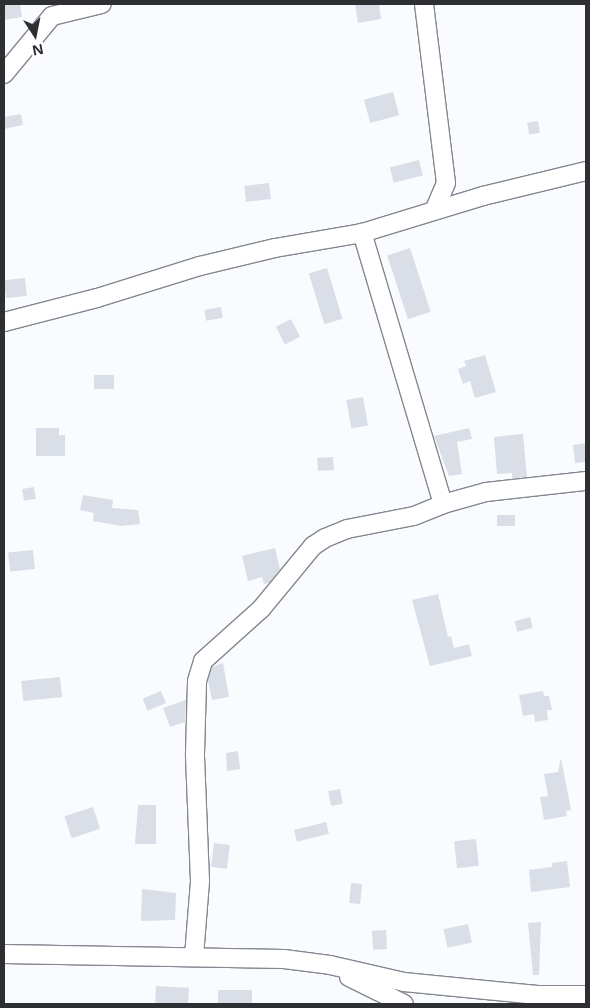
<!DOCTYPE html>
<html>
<head>
<meta charset="utf-8">
<style>
	body { margin:0 }
	#map { position:relative; width:590px; height:1008px; overflow:hidden; background:#fafbff; font-family:"Noto Sans",sans-serif }
	div>[style] { position:absolute }
	[style*='--x'] { left:calc(var(--x)*1px); top:calc(var(--y)*1px); width:calc(var(--w)*1px); rotate:calc(var(--a)*1deg) }
	.building>* { inset:0; background:#d9dee7; transform-origin:0 0 }
	.roads { filter:drop-shadow(1px 0 #83878f) drop-shadow(-1px 0 #83878f) drop-shadow(0 1px #83878f) drop-shadow(0 -1px #83878f) }
	.street>* { height:18px; margin:-9px; padding:0 9px; transform-origin:9px; border-radius:9px; background:#fff }
	span { translate:-50% -50%; white-space:nowrap; text-align:center; line-height:1.15; -webkit-text-stroke:5px #fff; paint-order:stroke }
	.frame { position:absolute; inset:0; border:5px solid #2e2f33; pointer-events:none }
	.north { position:absolute; left:10px; top:10px; width:50px; height:50px; -webkit-text-stroke:4px #fff; paint-order:stroke; rotate:169deg; font-size:14px; font-weight:700; line-height:20px; text-align:center; color:#2e2f33 }
	.north::after { content:''; display:block; margin:auto; width:18px; height:22px; background:#2e2f33; clip-path:polygon(50% 0,100% 100%,50% 72%,0 100%) }
</style>
</head>
<body>
<div id="map">
	<div class="building">
		<i style="clip-path:polygon(4px 4px,20px 4px,22px 17px,4px 20px)"></i>
		<i style="clip-path:polygon(355px 4px,379px 4px,381px 19px,358px 23px)"></i>
		<i style="left:393px;top:92px;width:24px;height:30px;rotate:75deg"></i>
		<i style="clip-path:polygon(21px 114px,23px 125px,4px 129px,4px 117px)"></i>
		<i style="left:538px;top:121px;width:12px;height:11px;rotate:81deg"></i>
		<i style="left:419px;top:160px;width:16px;height:30px;rotate:76deg"></i>
		<i style="left:269px;top:183px;width:16px;height:25px;rotate:83deg"></i>
		<i style="left:410px;top:248px;width:67px;height:24px;rotate:72deg"></i>
		<i style="left:327px;top:268px;width:53px;height:19px;rotate:73deg"></i>
		<i style="left:25px;top:278px;width:18px;height:21px;rotate:84deg"></i>
		<i style="left:221px;top:307px;width:11px;height:17px;rotate:80deg"></i>
		<i style="left:291px;top:319px;width:20px;height:17px;rotate:63deg"></i>
		<i style="clip-path:polygon(485px 355px,496px 392px,475px 398px,470px 381px,463px 384px,458px 369px,466px 366px,464px 361px)"></i>
		<i style="left:94px;top:375px;width:20px;height:14px"></i>
		<i style="left:363px;top:397px;width:29px;height:17px;rotate:80deg"></i>
		<i style="clip-path:polygon(36px 428px,59px 428px,59px 435px,65px 435px,65px 456px,36px 456px)"></i>
		<i style="clip-path:polygon(469px 428px,472px 439px,457px 442px,462px 474px,449px 476px,434px 436px)"></i>
		<i style="clip-path:polygon(523px 434px,527px 477px,512px 478px,512px 473px,497px 474px,494px 437px)"></i>
		<i style="clip-path:polygon(586px 443px,586px 462px,575px 463px,573px 445px)"></i>
		<i style="left:333px;top:457px;width:13px;height:16px;rotate:86deg"></i>
		<i style="left:34px;top:487px;width:12px;height:12px;rotate:81deg"></i>
		<i style="clip-path:polygon(83px 495px,113px 500px,112px 508px,138px 510px,140px 524px,121px 526px,93px 521px,94px 513px,80px 510px)"></i>
		<i style="left:515px;top:515px;width:11px;height:18px;rotate:90deg"></i>
		<i style="clip-path:polygon(275px 548px,280px 569px,269px 583px,264px 584px,262px 577px,248px 581px,242px 556px)"></i>
		<i style="left:33px;top:550px;width:19px;height:25px;rotate:84deg"></i>
		<i style="clip-path:polygon(438px 594px,448px 637px,451px 636px,454px 648px,469px 644px,472px 656px,430px 666px,412px 600px)"></i>
		<i style="left:530px;top:617px;width:11px;height:16px;rotate:75deg"></i>
		<i style="clip-path:polygon(223px 663px,229px 697px,212px 700px,208px 680px,212px 667px)"></i>
		<i style="left:60px;top:677px;width:20px;height:39px;rotate:84deg"></i>
		<i style="left:161px;top:691px;width:13px;height:20px;rotate:67deg"></i>
		<i style="clip-path:polygon(543px 691px,544px 696px,549px 696px,552px 710px,547px 710px,548px 720px,535px 722px,534px 714px,523px 716px,519px 695px)"></i>
		<i style="clip-path:polygon(186px 700px,185px 722px,170px 727px,163px 708px)"></i>
		<i style="clip-path:polygon(238px 751px,240px 769px,227px 771px,226px 753px)"></i>
		<i style="clip-path:polygon(561px 758px,571px 810px,566px 811px,567px 816px,544px 820px,540px 797px,548px 796px,544px 774px,558px 772px)"></i>
		<i style="left:340px;top:789px;width:15px;height:12px;rotate:79deg"></i>
		<i style="clip-path:polygon(138px 805px,156px 805px,156px 844px,135px 844px)"></i>
		<i style="left:93px;top:807px;width:23px;height:30px;rotate:72deg"></i>
		<i style="left:326px;top:822px;width:12px;height:33px;rotate:76deg"></i>
		<i style="left:476px;top:839px;width:27px;height:22px;rotate:84deg"></i>
		<i style="left:214px;top:843px;width:16px;height:24px;rotate:7deg"></i>
		<i style="clip-path:polygon(567px 861px,570px 887px,531px 892px,529px 870px,552px 867px,552px 863px)"></i>
		<i style="left:351px;top:883px;width:11px;height:20px;rotate:5deg"></i>
		<i style="clip-path:polygon(142px 889px,176px 893px,175px 920px,141px 921px)"></i>
		<i style="clip-path:polygon(541px 922px,539px 975px,533px 975px,528px 923px)"></i>
		<i style="left:468px;top:924px;width:19px;height:25px;rotate:78deg"></i>
		<i style="left:386px;top:930px;width:19px;height:14px;rotate:87deg"></i>
		<i style="left:156px;top:986px;width:33px;height:18px;rotate:3deg"></i>
		<i style="left:252px;top:990px;width:14px;height:34px;rotate:90deg"></i>
	</div>
	<div class="roads">
		<div class="street">
			<i style="--x:424;--y:4;--w:180;--a:83"></i>
			<i style="--x:446;--y:183;--w:30;--a:113"></i>
			<i style="--x:4;--y:74;--w:75;--a:-50.4"></i>
			<i style="--x:52;--y:16;--w:51;--a:-13.5"></i>
			<i style="--x:4;--y:322;--w:96;--a:-14.5"></i>
			<i style="--x:97;--y:298;--w:108;--a:-17.3"></i>
			<i style="--x:200;--y:266;--w:77;--a:-13.5"></i>
			<i style="--x:275;--y:248;--w:88;--a:-9.8"></i>
			<i style="--x:362;--y:233;--w:127;--a:-17"></i>
			<i style="--x:483;--y:196;--w:106;--a:-13.6"></i>
			<i style="--x:443;--y:504;--w:45;--a:-15.6"></i>
			<i style="--x:486;--y:492;--w:101;--a:-6.3"></i>
			<i style="--x:4;--y:954;--w:280;--a:1"></i>
			<i style="--x:284;--y:959;--w:46;--a:7.4"></i>
			<i style="--x:330;--y:965;--w:76;--a:12.9"></i>
			<i style="--x:404;--y:982;--w:134;--a:5.6"></i>
			<i style="--x:537;--y:995;--w:49;--a:0"></i>
			<i style="--x:194;--y:956;--w:75;--a:-85.4"></i>
			<i style="--x:200;--y:881;--w:127;--a:-92.3"></i>
			<i style="--x:195;--y:754;--w:73;--a:-88.4"></i>
			<i style="--x:197;--y:681;--w:21;--a:-73"></i>
			<i style="--x:203;--y:661;--w:78;--a:-41.9"></i>
			<i style="--x:261;--y:609;--w:82;--a:-50.5"></i>
			<i style="--x:313;--y:546;--w:14;--a:-34"></i>
			<i style="--x:325;--y:538;--w:24;--a:-22"></i>
			<i style="--x:347;--y:529;--w:68;--a:-11"></i>
			<i style="--x:414;--y:516;--w:31;--a:-22"></i>
			<i style="--x:443;--y:504;--w:283;--a:-106.6"></i>
			<i style="--x:349;--y:977;--w:61;--a:26.1"></i>
		</div>
	</div>
	<div class="frame"></div>
	<div class="north">N</div>
</div>
</body>
</html>
